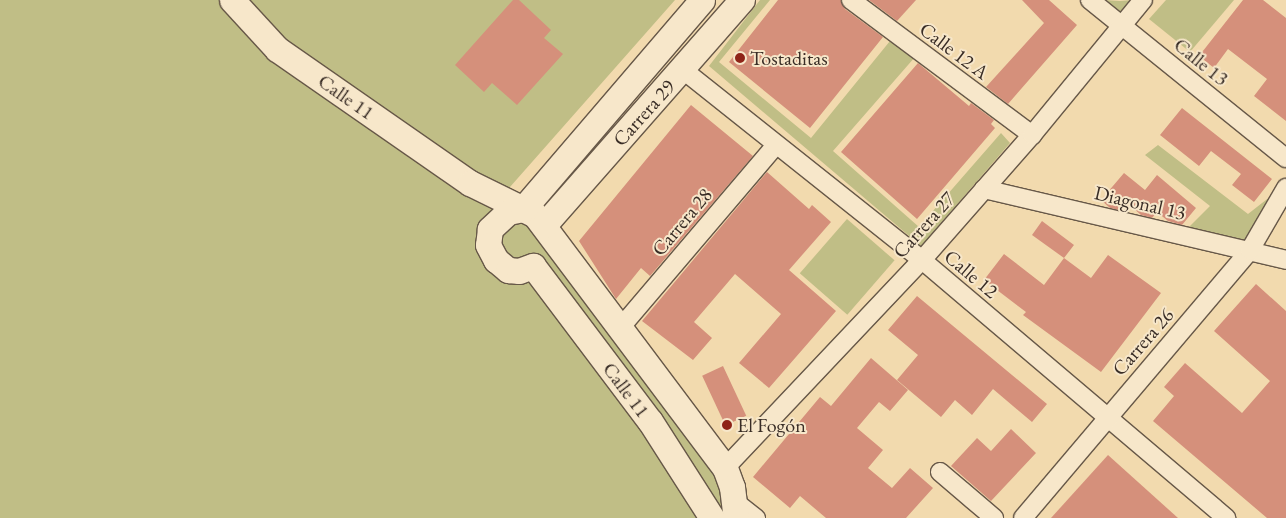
<!DOCTYPE html>
<html>
<head>
<meta charset="utf-8">
<style>
	body { margin:0 }
	#map { position:relative; width:1286px; height:518px; overflow:hidden; background:#f2daae; font-family:"EB Garamond",serif }
	div>[style] { position:absolute }
	[style*='--x'] { left:calc(var(--x)*1px); top:calc(var(--y)*1px); width:calc(var(--w)*1px); rotate:calc(var(--a)*1deg) }
	.green>* { inset:0; background:#c0be86; transform-origin:0 0 }
	.building>* { inset:0; background:#d5907b; transform-origin:0 0 }
	.roads { filter:drop-shadow(1px 0 #675848) drop-shadow(-1px 0 #675848) drop-shadow(0 1px #675848) drop-shadow(0 -1px #675848) }
	.street>* { height:18px; margin:-9px; padding:0 9px; transform-origin:9px; border-radius:9px; background:#f7e7ca }
	.secondary>* { height:25px; margin:-12.5px; padding:0 12.5px; transform-origin:12.5px; border-radius:12.5px; background:#f7e7ca }
	.dots>* { width:14px; height:14px; translate:-50% -50%; box-sizing:border-box; border:2px solid #f7e7ca; border-radius:50% }
	span { translate:-50% -50%; white-space:nowrap; text-align:center; line-height:1.15; -webkit-text-stroke:4px #f7e7ca; paint-order:stroke }
	.street-label { font-size:20px; color:#392d26 }
	.poi-label { font-size:20px; color:#392d26 }
	.left { translate:0 -50%; text-align:left }
</style>
</head>
<body>
<div id="map">
	<div class="green">
		<i style="clip-path:polygon(0 0,675px 0,502px 196px,518px 207px,718px 476px,726px 518px,0 518px)"></i>
		<i style="clip-path:polygon(760px 0,770px 0,719px 62px,811px 138px,890px 41px,915px 57px,833px 151px,919px 227px,1001px 133px,1010px 143px,921px 246px,709px 66px)"></i>
		<i style="clip-path:polygon(1103px 0,1120px 1px,1133px 0,1120px 15px)"></i>
		<i style="clip-path:polygon(1166px 0,1234px 0,1190px 52px,1149px 19px)"></i>
		<i style="clip-path:polygon(1158px 145px,1248px 214px,1280px 189px,1244px 246px,1185px 231px,1210px 206px,1145px 155px)"></i>
		<i style="left:847px;top:219px;width:63px;height:72px;rotate:41deg"></i>
	</div>
	<div class="building">
		<i style="clip-path:polygon(513px 0,519px 0,551px 30px,544px 38px,563px 54px,517px 105px,492px 83px,484px 92px,455px 65px)"></i>
		<i style="clip-path:polygon(778px 0,841px 0,845px 9px,883px 37px,810px 128px,729px 62px)"></i>
		<i style="clip-path:polygon(869px 0,916px 0,897px 21px)"></i>
		<i style="clip-path:polygon(1022px 0,1049px 0,1077px 25px,1008px 104px,986px 87px,1044px 23px)"></i>
		<i style="clip-path:polygon(1243px 0,1263px 0,1286px 18px,1286px 121px,1254px 96px,1267px 79px,1228px 49px,1214px 68px,1199px 56px)"></i>
		<i style="clip-path:polygon(918px 63px,969px 106px,971px 103px,994px 120px,991px 124px,995px 128px,917px 219px,841px 152px)"></i>
		<i style="clip-path:polygon(691px 105px,753px 156px,650px 276px,641px 268px,616px 299px,579px 241px)"></i>
		<i style="clip-path:polygon(1182px 108px,1272px 179px,1254px 202px,1232px 185px,1241px 174px,1211px 151px,1199px 166px,1160px 135px)"></i>
		<i style="clip-path:polygon(767px 172px,809px 209px,812px 205px,831px 222px,789px 270px,836px 311px,769px 388px,739px 363px,781px 314px,735px 274px,694px 322px,712px 338px,693px 360px,642px 321px)"></i>
		<i style="clip-path:polygon(1124px 173px,1145px 190px,1157px 175px,1196px 208px,1182px 225px,1168px 221px,1157px 212px,1152px 218px,1141px 215px,1131px 206px,1127px 212px,1110px 208px,1101px 200px)"></i>
		<i style="clip-path:polygon(1042px 221px,1074px 245px,1064px 258px,1091px 278px,1108px 255px,1161px 293px,1101px 372px,1023px 315px,1026px 312px,984px 280px,1004px 254px,1044px 285px,1064px 258px,1032px 235px)"></i>
		<i style="clip-path:polygon(1256px 284px,1286px 311px,1286px 518px,1267px 518px,1153px 421px,1174px 396px,1164px 387px,1185px 363px,1242px 413px,1270px 381px,1214px 331px)"></i>
		<i style="clip-path:polygon(917px 296px,1047px 404px,1032px 422px,993px 389px,972px 415px,955px 400px,941px 417px,897px 380px,918px 355px,888px 330px)"></i>
		<i style="clip-path:polygon(871px 358px,908px 390px,890px 411px,879px 402px,857px 428px,883px 450px,868px 468px,892px 488px,910px 468px,933px 488px,906px 518px,826px 518px,800px 496px,790px 508px,753px 477px,820px 397px,831px 406px)"></i>
		<i style="left:723px;top:366px;width:55px;height:23px;rotate:65deg"></i>
		<i style="clip-path:polygon(1011px 429px,1036px 453px,991px 501px,951px 466px,977px 438px,991px 451px)"></i>
		<i style="clip-path:polygon(1108px 455px,1178px 518px,1051px 518px)"></i>
	</div>
	<div class="roads">
		<div class="street">
			<i style="--x:851;--y:0;--w:226;--a:36.7"></i>
			<i style="--x:1090;--y:0;--w:252;--a:38.9"></i>
			<i style="--x:682;--y:69;--w:307;--a:38.5"></i>
			<i style="--x:922;--y:260;--w:399;--a:40.3"></i>
			<i style="--x:984;--y:189;--w:310;--a:13.2"></i>
			<i style="--x:621;--y:327;--w:239;--a:-49.6"></i>
			<i style="--x:725;--y:468;--w:286;--a:-46.6"></i>
			<i style="--x:922;--y:260;--w:167;--a:-48.7"></i>
			<i style="--x:1032;--y:135;--w:175;--a:-50.6"></i>
			<i style="--x:940;--y:472;--w:71;--a:40.4"></i>
			<i style="--x:734;--y:501;--w:28;--a:38"></i>
			<i style="--x:1023;--y:518;--w:351;--a:-49.7"></i>
			<i style="--x:1250;--y:250;--w:72;--a:-59.9"></i>
		</div>
		<div class="secondary">
			<i style="--x:232;--y:0;--w:67;--a:47.4"></i>
			<i style="--x:277;--y:49;--w:235;--a:34.8"></i>
			<i style="--x:470;--y:183;--w:72;--a:26.2"></i>
			<i style="--x:535;--y:215;--w:316;--a:53.1"></i>
			<i style="--x:725;--y:468;--w:20;--a:70"></i>
			<i style="--x:732;--y:487;--w:31;--a:83"></i>
			<i style="--x:523;--y:209;--w:15;--a:169"></i>
			<i style="--x:508;--y:212;--w:25;--a:137"></i>
			<i style="--x:490;--y:229;--w:16;--a:97"></i>
			<i style="--x:488;--y:245;--w:17;--a:62"></i>
			<i style="--x:496;--y:260;--w:16;--a:40"></i>
			<i style="--x:508;--y:270;--w:11;--a:5"></i>
			<i style="--x:519;--y:271;--w:15;--a:-20"></i>
			<i style="--x:533;--y:266;--w:194;--a:53"></i>
			<i style="--x:650;--y:421;--w:115;--a:57.4"></i>
			<i style="--x:523;--y:209;--w:275;--a:-49.4"></i>
			<i style="--x:544;--y:225;--w:300;--a:-48.7"></i>
		</div>
	</div>
	<div class="dots">
		<i style="left:740px;top:58px;background:#8f2418"></i>
		<i style="left:727px;top:425px;background:#8f2418"></i>
	</div>
	<div class="street-label">
		<span style="left:954px;top:51px;rotate:37deg">Calle 12 A</span>
		<span style="left:1201px;top:62px;rotate:39deg">Calle 13</span>
		<span style="left:346px;top:97px;rotate:35deg">Calle 11</span>
		<span style="left:644px;top:113px;rotate:-48deg">Carrera 29</span>
		<span style="left:1140px;top:203px;rotate:13deg">Diagonal 13</span>
		<span style="left:682px;top:222px;rotate:-50deg">Carrera 28</span>
		<span style="left:924px;top:225px;rotate:-48deg">Carrera 27</span>
		<span style="left:971px;top:274px;rotate:40deg">Calle 12</span>
		<span style="left:1143px;top:342px;rotate:-49deg">Carrera 26</span>
		<span style="left:626px;top:390px;rotate:53deg">Calle 11</span>
	</div>
	<div class="poi-label">
		<span class="left" style="left:750px;top:58px">Tostaditas</span>
		<span class="left" style="left:737px;top:425px">El Fogón</span>
	</div>
</div>
</body>
</html>
